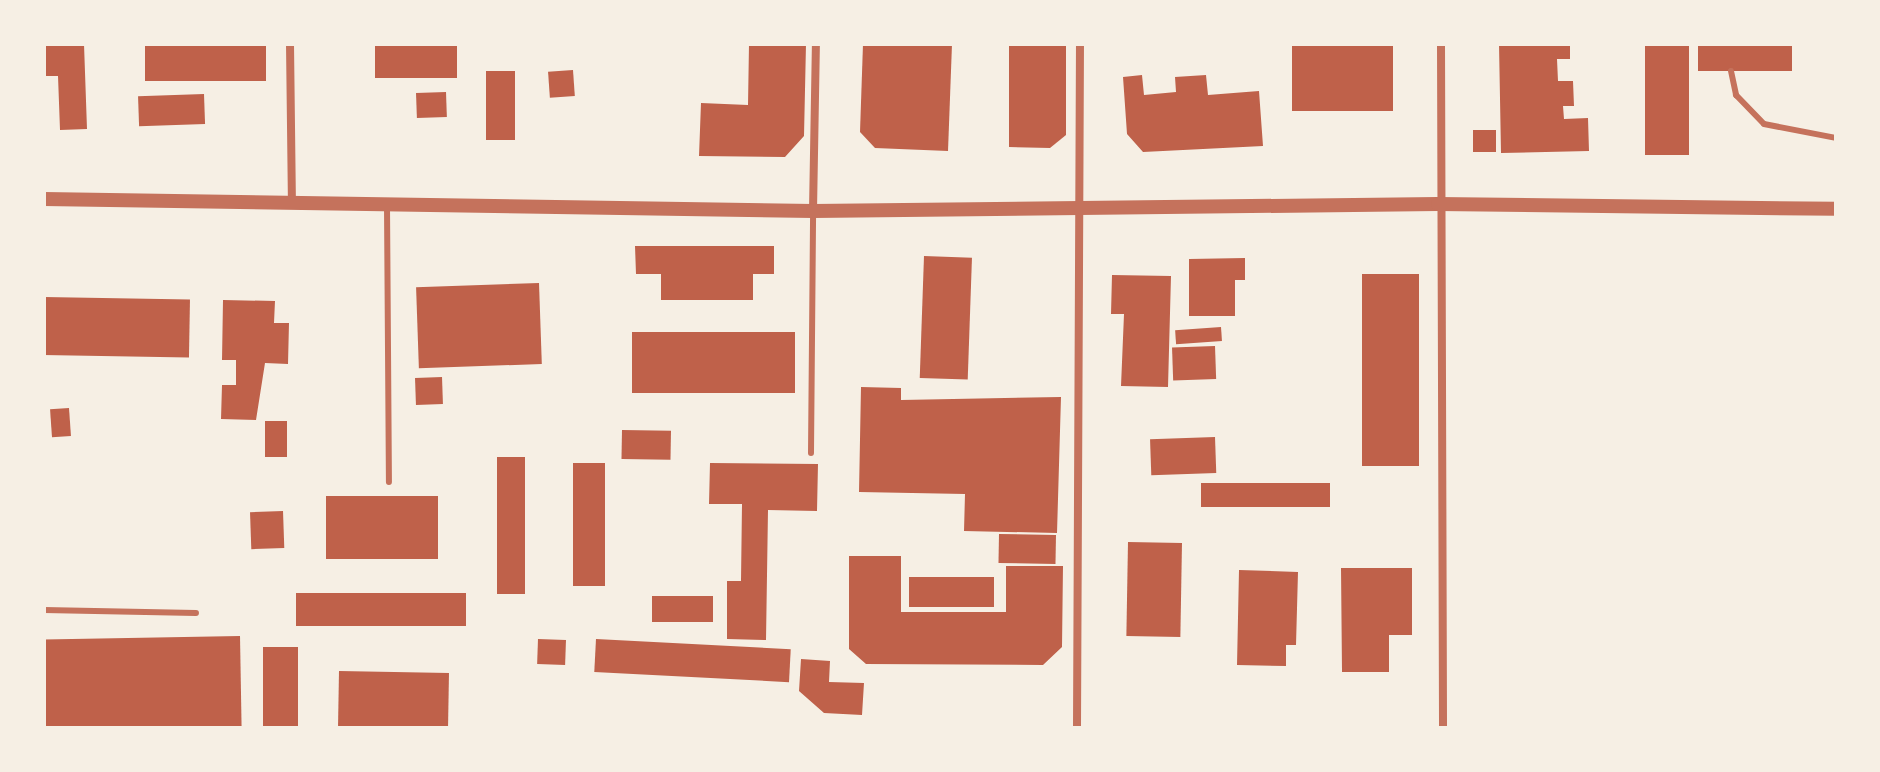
<!DOCTYPE html>
<html>
<head>
<meta charset="utf-8">
<style>
	body { margin:0 }
	#map { position:relative; width:1880px; height:772px; overflow:hidden; background:#f6efe4; font-family:Georgia,serif }
	div>[style] { position:absolute }
	[style*='--x'] { left:calc(var(--x)*1px); top:calc(var(--y)*1px); width:calc(var(--w)*1px); rotate:calc(var(--a)*1deg) }
	.building>* { inset:0; background:#bf614a; transform-origin:0 0 }
	.service>* { height:6px; margin:-3px; padding:0 3px; transform-origin:3px; border-radius:3px; background:#c5725c }
	.minor>* { height:8px; margin:-4px; padding:0 4px; transform-origin:4px; border-radius:4px; background:#c5725c }
	.tertiary>* { height:14px; margin:-7px; padding:0 7px; transform-origin:7px; border-radius:7px; background:#c5725c }
	span { translate:-50% -50%; white-space:nowrap; text-align:center; line-height:1.15; -webkit-text-stroke:8px #f6efe4; paint-order:stroke }
	.frame { position:absolute; inset:0; border:46px solid #f6efe4; pointer-events:none }
</style>
</head>
<body>
<div id="map">
	<div class="building">
		<i style="clip-path:polygon(44px 44px,84px 44px,87px 129px,60px 130px,58px 76px,44px 76px)"></i>
		<i style="left:145px;top:44px;width:121px;height:37px"></i>
		<i style="left:375px;top:44px;width:82px;height:34px"></i>
		<i style="clip-path:polygon(749px 44px,806px 44px,804px 136px,785px 157px,699px 156px,701px 103px,748px 105px)"></i>
		<i style="clip-path:polygon(863px 44px,952px 44px,948px 151px,875px 148px,860px 132px)"></i>
		<i style="clip-path:polygon(1009px 44px,1066px 44px,1066px 135px,1050px 148px,1009px 147px)"></i>
		<i style="left:1292px;top:44px;width:101px;height:67px"></i>
		<i style="clip-path:polygon(1499px 44px,1570px 44px,1570px 59px,1557px 59px,1558px 81px,1573px 81px,1574px 106px,1563px 106px,1564px 119px,1588px 118px,1589px 151px,1501px 153px)"></i>
		<i style="left:1645px;top:44px;width:44px;height:111px"></i>
		<i style="left:1698px;top:44px;width:94px;height:27px"></i>
		<i style="left:573px;top:70px;width:26px;height:25px;rotate:86deg"></i>
		<i style="left:486px;top:71px;width:29px;height:69px"></i>
		<i style="clip-path:polygon(1142px 75px,1144px 95px,1176px 92px,1175px 77px,1206px 75px,1208px 95px,1259px 91px,1263px 146px,1143px 152px,1127px 134px,1123px 77px)"></i>
		<i style="left:446px;top:92px;width:25px;height:30px;rotate:88deg"></i>
		<i style="left:204px;top:94px;width:30px;height:66px;rotate:88deg"></i>
		<i style="left:1496px;top:130px;width:22px;height:23px;rotate:90deg"></i>
		<i style="clip-path:polygon(635px 246px,774px 246px,774px 274px,753px 274px,753px 300px,661px 300px,661px 274px,636px 274px)"></i>
		<i style="left:924px;top:256px;width:48px;height:122px;rotate:2deg"></i>
		<i style="clip-path:polygon(1245px 258px,1245px 280px,1235px 280px,1235px 316px,1189px 316px,1189px 259px)"></i>
		<i style="left:1362px;top:274px;width:57px;height:192px"></i>
		<i style="clip-path:polygon(1112px 275px,1171px 276px,1168px 387px,1121px 386px,1124px 314px,1111px 314px)"></i>
		<i style="left:539px;top:283px;width:81px;height:123px;rotate:88deg"></i>
		<i style="left:44px;top:297px;width:146px;height:58px;rotate:1deg"></i>
		<i style="clip-path:polygon(223px 300px,275px 301px,274px 323px,289px 323px,288px 364px,265px 363px,256px 420px,221px 419px,222px 385px,236px 385px,236px 360px,222px 360px)"></i>
		<i style="left:1221px;top:327px;width:14px;height:46px;rotate:86deg"></i>
		<i style="left:795px;top:332px;width:61px;height:163px;rotate:90deg"></i>
		<i style="left:1215px;top:346px;width:33px;height:43px;rotate:88deg"></i>
		<i style="left:442px;top:377px;width:27px;height:27px;rotate:88deg"></i>
		<i style="clip-path:polygon(861px 387px,901px 388px,901px 400px,1061px 397px,1057px 533px,964px 531px,965px 494px,859px 492px)"></i>
		<i style="left:69px;top:408px;width:28px;height:19px;rotate:86deg"></i>
		<i style="left:265px;top:421px;width:22px;height:36px"></i>
		<i style="left:622px;top:430px;width:49px;height:29px;rotate:1deg"></i>
		<i style="left:1215px;top:437px;width:36px;height:65px;rotate:88deg"></i>
		<i style="left:497px;top:457px;width:28px;height:137px"></i>
		<i style="left:573px;top:463px;width:32px;height:123px"></i>
		<i style="clip-path:polygon(710px 463px,818px 464px,817px 511px,768px 510px,766px 640px,727px 639px,727px 581px,741px 581px,742px 504px,709px 504px)"></i>
		<i style="left:1201px;top:483px;width:129px;height:24px"></i>
		<i style="left:326px;top:496px;width:112px;height:63px"></i>
		<i style="left:283px;top:511px;width:37px;height:33px;rotate:88deg"></i>
		<i style="left:999px;top:534px;width:57px;height:29px;rotate:1deg"></i>
		<i style="left:1128px;top:542px;width:54px;height:94px;rotate:1deg"></i>
		<i style="clip-path:polygon(849px 556px,901px 556px,901px 612px,1006px 612px,1006px 566px,1063px 566px,1062px 647px,1043px 665px,866px 664px,849px 649px)"></i>
		<i style="clip-path:polygon(1341px 568px,1412px 568px,1412px 635px,1389px 635px,1389px 672px,1342px 672px)"></i>
		<i style="clip-path:polygon(1239px 570px,1298px 572px,1296px 645px,1286px 645px,1286px 666px,1237px 665px)"></i>
		<i style="left:994px;top:577px;width:30px;height:85px;rotate:90deg"></i>
		<i style="left:296px;top:593px;width:170px;height:33px"></i>
		<i style="left:652px;top:596px;width:61px;height:26px"></i>
		<i style="left:240px;top:636px;width:92px;height:196px;rotate:89deg"></i>
		<i style="left:538px;top:639px;width:28px;height:25px;rotate:2deg"></i>
		<i style="left:596px;top:639px;width:195px;height:33px;rotate:3deg"></i>
		<i style="left:263px;top:647px;width:35px;height:81px"></i>
		<i style="clip-path:polygon(801px 659px,830px 661px,829px 682px,864px 683px,862px 715px,824px 713px,799px 691px)"></i>
		<i style="left:339px;top:671px;width:110px;height:57px;rotate:1deg"></i>
	</div>
	<div class="service">
		<i style="--x:1731;--y:71;--w:25;--a:78"></i>
		<i style="--x:1736;--y:95;--w:40;--a:46"></i>
		<i style="--x:1764;--y:124;--w:73;--a:11"></i>
		<i style="--x:387;--y:206;--w:276;--a:89.6"></i>
		<i style="--x:811;--y:453;--w:241;--a:-89.5"></i>
		<i style="--x:44;--y:610;--w:152;--a:1.1"></i>
	</div>
	<div class="minor">
		<i style="--x:290;--y:44;--w:158;--a:89.3"></i>
		<i style="--x:1441;--y:44;--w:684;--a:89.83"></i>
		<i style="--x:813;--y:211;--w:167;--a:-89"></i>
		<i style="--x:1077;--y:728;--w:684;--a:-89.75"></i>
	</div>
	<div class="tertiary">
		<i style="--x:44;--y:199;--w:769;--a:0.89"></i>
		<i style="--x:813;--y:211;--w:625;--a:-0.64"></i>
		<i style="--x:1438;--y:204;--w:398;--a:0.7"></i>
	</div>
	<div class="frame"></div>
</div>
</body>
</html>
